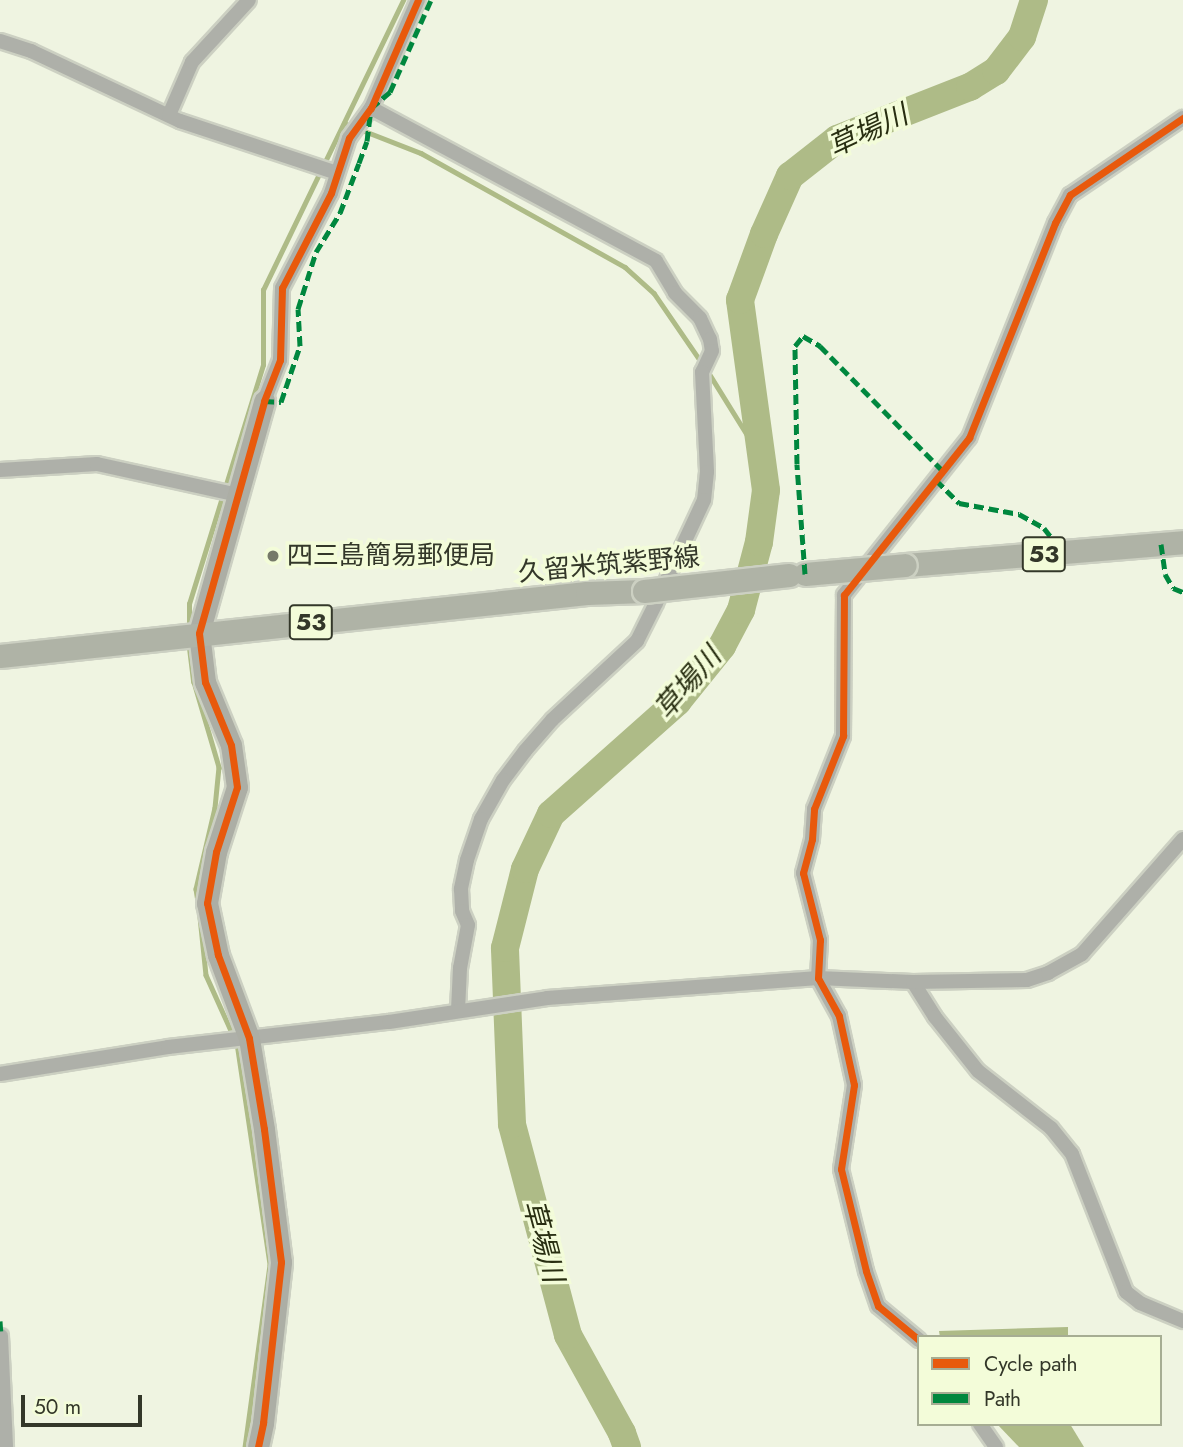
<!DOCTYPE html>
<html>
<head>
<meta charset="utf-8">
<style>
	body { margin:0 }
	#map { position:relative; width:1183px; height:1447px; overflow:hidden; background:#eff4e1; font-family:Jost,"Noto Sans JP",sans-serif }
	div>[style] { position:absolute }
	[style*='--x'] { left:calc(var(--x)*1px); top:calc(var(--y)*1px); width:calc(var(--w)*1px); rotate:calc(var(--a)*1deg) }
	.water>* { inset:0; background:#aebb87 }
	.stream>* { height:4.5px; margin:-2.25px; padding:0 2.25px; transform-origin:2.25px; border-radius:2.25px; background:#aebb87 }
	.river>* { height:28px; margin:-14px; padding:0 14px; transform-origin:14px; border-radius:14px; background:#aebb87 }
	.roads { filter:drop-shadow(2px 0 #ccd0c2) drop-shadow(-2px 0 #ccd0c2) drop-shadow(0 2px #ccd0c2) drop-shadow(0 -2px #ccd0c2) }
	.street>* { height:14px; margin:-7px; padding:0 7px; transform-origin:7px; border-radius:7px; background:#aeb0a9 }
	.secondary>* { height:21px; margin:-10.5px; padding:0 10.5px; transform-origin:10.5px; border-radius:10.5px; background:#acaea5 }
	.primary>* { height:23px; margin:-11.5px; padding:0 11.5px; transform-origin:11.5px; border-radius:11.5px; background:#afb3a6 }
	.bridges { filter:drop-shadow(2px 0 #ccd0c2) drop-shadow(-2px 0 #ccd0c2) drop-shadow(0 2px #ccd0c2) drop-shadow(0 -2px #ccd0c2) }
	.primary-bridge>* { height:23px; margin:-11.5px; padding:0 11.5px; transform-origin:11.5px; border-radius:11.5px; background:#afb3a6 }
	.quiet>* { height:5px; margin-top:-2.5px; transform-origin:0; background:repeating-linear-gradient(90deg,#00873e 0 10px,transparent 0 15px) }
	.cycleway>* { height:7px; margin:-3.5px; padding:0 3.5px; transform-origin:3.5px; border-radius:3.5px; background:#e8590c }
	.dots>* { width:19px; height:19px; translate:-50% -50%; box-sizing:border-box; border:4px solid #f3fcd9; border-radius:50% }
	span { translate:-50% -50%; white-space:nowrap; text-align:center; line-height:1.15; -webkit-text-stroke:7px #f3fcd9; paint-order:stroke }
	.shield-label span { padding:2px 5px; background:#f3fcd9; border:2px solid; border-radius:5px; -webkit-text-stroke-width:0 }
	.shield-label { font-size:24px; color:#333729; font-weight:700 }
	.poi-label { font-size:26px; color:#333729 }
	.left { translate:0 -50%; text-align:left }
	.street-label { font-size:26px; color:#333729 }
	.water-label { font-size:28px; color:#282e11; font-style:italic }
	.legend { position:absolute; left:917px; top:1335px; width:245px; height:91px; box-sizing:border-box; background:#f3fcd9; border:2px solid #a6ad93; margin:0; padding:9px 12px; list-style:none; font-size:21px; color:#333729 }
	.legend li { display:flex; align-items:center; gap:14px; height:35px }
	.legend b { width:35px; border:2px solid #a6ad93 }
	.scale { position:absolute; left:21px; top:1395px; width:121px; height:32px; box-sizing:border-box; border:4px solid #333729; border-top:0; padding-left:9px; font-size:21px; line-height:24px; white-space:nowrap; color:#333729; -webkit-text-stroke:5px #f3fcd9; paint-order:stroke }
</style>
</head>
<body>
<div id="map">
	<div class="water">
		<i style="clip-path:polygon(1068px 1327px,1068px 1337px,940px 1337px,939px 1331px)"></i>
		<i style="clip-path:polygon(997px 1424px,1070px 1424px,1084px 1447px,1019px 1447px)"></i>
	</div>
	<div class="stream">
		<i style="--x:344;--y:123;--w:83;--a:21.3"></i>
		<i style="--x:421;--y:153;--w:234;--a:29.2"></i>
		<i style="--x:625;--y:267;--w:39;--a:42"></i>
		<i style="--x:654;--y:293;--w:85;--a:55.6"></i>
		<i style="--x:707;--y:370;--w:102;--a:58.2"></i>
		<i style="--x:189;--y:628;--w:24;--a:-90"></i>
		<i style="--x:189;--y:604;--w:250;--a:-72.8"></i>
		<i style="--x:263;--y:365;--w:75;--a:-90"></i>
		<i style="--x:263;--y:290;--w:322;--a:-64.2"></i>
		<i style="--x:189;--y:644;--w:38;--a:83"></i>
		<i style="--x:194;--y:682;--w:89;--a:73.6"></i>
		<i style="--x:219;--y:767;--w:41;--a:95.6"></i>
		<i style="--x:215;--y:808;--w:83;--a:103.2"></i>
		<i style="--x:196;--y:889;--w:12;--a:81"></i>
		<i style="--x:200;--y:917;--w:58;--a:84.1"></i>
		<i style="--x:206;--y:975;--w:66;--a:65.8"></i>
		<i style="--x:237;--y:1043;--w:224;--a:81.5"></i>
		<i style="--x:270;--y:1265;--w:184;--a:97.8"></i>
	</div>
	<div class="river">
		<i style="--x:627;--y:1447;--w:15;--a:-110"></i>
		<i style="--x:622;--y:1433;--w:112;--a:-118.9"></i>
		<i style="--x:568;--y:1335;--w:218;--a:-104.9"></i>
		<i style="--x:512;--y:1124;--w:176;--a:-92.3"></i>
		<i style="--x:505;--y:948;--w:81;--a:-75.8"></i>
		<i style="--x:525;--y:869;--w:61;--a:-64.7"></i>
		<i style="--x:551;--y:814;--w:169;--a:-41.6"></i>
		<i style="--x:677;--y:702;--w:72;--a:-51.2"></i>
		<i style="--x:722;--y:646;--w:41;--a:-62.2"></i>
		<i style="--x:741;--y:610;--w:70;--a:-75.2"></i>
		<i style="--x:759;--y:542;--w:52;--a:-82.3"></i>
		<i style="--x:766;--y:490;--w:192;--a:-97.8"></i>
		<i style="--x:740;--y:300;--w:70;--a:-70"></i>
		<i style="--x:764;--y:234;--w:64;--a:-65.9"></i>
		<i style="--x:790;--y:176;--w:60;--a:-38.2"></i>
		<i style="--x:837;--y:139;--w:143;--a:-21.4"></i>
		<i style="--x:970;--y:87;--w:31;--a:-32"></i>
		<i style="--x:996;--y:71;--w:43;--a:-52.6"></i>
		<i style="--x:1022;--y:37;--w:39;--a:-72"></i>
	</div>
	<div class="roads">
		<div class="street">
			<i style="--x:0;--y:41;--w:33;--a:18"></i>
			<i style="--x:31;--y:51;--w:165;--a:25.2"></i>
			<i style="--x:180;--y:121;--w:165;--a:18.3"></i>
			<i style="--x:371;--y:108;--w:323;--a:28.2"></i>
			<i style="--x:656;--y:261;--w:37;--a:59"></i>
			<i style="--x:675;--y:293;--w:35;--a:45"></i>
			<i style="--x:700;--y:318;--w:23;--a:65"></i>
			<i style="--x:710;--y:339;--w:12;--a:81"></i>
			<i style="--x:712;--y:351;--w:23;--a:115"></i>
			<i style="--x:702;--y:372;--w:100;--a:87.1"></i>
			<i style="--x:707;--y:472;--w:28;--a:96"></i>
			<i style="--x:704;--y:500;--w:114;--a:115"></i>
			<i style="--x:656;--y:603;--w:42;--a:116.6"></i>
			<i style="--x:637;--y:641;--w:116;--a:137.1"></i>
			<i style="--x:552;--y:720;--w:41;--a:131.1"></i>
			<i style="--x:525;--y:751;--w:36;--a:127"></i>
			<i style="--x:503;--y:780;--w:45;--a:119.4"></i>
			<i style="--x:481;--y:819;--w:43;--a:108.9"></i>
			<i style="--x:467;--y:860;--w:30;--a:102"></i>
			<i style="--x:461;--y:889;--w:22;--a:87"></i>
			<i style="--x:462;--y:911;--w:15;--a:67"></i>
			<i style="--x:468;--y:925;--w:44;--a:100.5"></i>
			<i style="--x:460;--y:968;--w:42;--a:92.7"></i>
			<i style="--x:169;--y:115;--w:58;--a:-66.5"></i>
			<i style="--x:192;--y:62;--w:84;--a:-47.4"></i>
			<i style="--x:264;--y:401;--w:44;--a:-68.7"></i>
			<i style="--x:280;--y:360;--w:72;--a:-88.4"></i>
			<i style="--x:282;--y:288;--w:107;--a:-62.7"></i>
			<i style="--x:331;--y:193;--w:58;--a:-71.9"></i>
			<i style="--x:349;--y:138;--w:37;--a:-54"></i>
			<i style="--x:371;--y:108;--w:118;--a:-66.5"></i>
			<i style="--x:0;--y:470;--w:97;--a:-3.5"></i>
			<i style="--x:97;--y:464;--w:144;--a:12.4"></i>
			<i style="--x:913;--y:982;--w:41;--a:57.8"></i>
			<i style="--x:935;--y:1017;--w:69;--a:51.5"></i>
			<i style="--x:978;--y:1071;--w:93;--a:38"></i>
			<i style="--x:1051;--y:1128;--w:33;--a:51"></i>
			<i style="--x:1072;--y:1154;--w:148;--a:68.6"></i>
			<i style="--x:1126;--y:1292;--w:18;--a:38"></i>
			<i style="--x:1140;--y:1303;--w:47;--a:22.7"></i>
			<i style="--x:0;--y:1074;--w:170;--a:-9.1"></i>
			<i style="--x:168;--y:1047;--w:222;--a:-6.5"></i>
			<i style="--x:389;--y:1022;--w:160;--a:-8.6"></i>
			<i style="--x:547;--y:998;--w:272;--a:-4.2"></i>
			<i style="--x:818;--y:978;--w:95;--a:2.4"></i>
			<i style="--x:913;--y:982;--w:114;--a:-1"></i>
			<i style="--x:1027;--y:980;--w:22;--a:-18"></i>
			<i style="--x:1048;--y:973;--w:39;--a:-29"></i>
			<i style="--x:1082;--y:954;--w:153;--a:-48.7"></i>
			<i style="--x:1;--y:1336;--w:111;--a:87.4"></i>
			<i style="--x:919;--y:1340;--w:53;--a:-140.3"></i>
			<i style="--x:878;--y:1306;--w:37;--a:-109"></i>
			<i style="--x:866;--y:1271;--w:105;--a:-103.8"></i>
			<i style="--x:841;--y:1169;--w:85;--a:-81.2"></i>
			<i style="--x:854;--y:1085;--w:71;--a:-102.3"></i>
			<i style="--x:839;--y:1016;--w:43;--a:-118.9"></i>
			<i style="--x:818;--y:978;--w:38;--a:-87"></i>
			<i style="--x:820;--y:940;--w:69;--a:-104.2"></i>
			<i style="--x:803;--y:873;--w:35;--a:-75"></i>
			<i style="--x:812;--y:839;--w:30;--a:-86"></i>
			<i style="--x:814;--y:809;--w:79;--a:-68.3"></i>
			<i style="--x:843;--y:736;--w:141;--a:-89.6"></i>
			<i style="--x:844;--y:595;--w:201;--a:-51.5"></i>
			<i style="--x:969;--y:438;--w:232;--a:-68.2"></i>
			<i style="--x:1055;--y:223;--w:32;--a:-62"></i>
			<i style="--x:1070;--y:195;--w:137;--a:-34.3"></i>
			<i style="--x:980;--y:1424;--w:28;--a:55"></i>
		</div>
		<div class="secondary">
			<i style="--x:258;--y:1447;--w:25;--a:-78"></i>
			<i style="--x:263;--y:1423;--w:162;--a:-83.6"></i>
			<i style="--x:281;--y:1262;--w:134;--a:-97.3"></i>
			<i style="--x:264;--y:1129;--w:92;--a:-99.4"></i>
			<i style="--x:249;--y:1038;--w:89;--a:-110.5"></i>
			<i style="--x:218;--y:955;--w:53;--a:-101.9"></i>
			<i style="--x:207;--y:903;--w:52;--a:-80"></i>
			<i style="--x:216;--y:852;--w:68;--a:-72.1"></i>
			<i style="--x:237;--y:787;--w:42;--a:-98.1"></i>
			<i style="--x:231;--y:745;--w:68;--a:-112.4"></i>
			<i style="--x:205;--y:682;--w:49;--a:-97"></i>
			<i style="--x:199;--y:633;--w:241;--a:-74.3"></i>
		</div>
		<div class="primary">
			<i style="--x:905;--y:565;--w:279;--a:-4.7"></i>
			<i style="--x:0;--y:656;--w:590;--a:-6.13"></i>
			<i style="--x:587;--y:593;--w:57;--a:-2"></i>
		</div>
	</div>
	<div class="bridges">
		<div class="primary-bridge">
			<i style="--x:805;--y:574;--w:100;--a:-5.1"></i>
			<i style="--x:644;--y:591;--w:146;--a:-6.3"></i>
		</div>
	</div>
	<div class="quiet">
		<i style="--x:264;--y:401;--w:17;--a:3"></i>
		<i style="--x:281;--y:402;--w:59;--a:-71.3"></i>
		<i style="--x:300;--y:346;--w:37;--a:-93"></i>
		<i style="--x:298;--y:309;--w:60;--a:-72.5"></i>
		<i style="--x:316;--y:252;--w:46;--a:-58.4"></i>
		<i style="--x:340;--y:213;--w:53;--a:-69.2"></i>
		<i style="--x:359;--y:163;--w:23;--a:-70"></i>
		<i style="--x:367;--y:141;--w:33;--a:-83"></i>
		<i style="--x:371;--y:108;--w:25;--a:-40"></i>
		<i style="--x:390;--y:92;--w:101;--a:-66"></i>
		<i style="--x:936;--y:480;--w:33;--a:45"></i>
		<i style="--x:959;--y:503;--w:61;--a:10.4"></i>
		<i style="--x:1019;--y:514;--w:29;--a:29"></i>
		<i style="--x:1044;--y:528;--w:31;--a:52"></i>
		<i style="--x:1161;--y:544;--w:30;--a:82"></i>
		<i style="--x:1165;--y:574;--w:16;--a:60"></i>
		<i style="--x:1173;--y:588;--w:11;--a:22"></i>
		<i style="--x:805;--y:574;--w:110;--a:-94.2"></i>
		<i style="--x:797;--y:464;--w:118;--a:-91"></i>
		<i style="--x:795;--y:346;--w:13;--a:-51"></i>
		<i style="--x:803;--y:336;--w:20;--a:30"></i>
		<i style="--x:820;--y:346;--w:175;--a:45.5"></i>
		<i style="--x:0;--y:1321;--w:15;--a:86"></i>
	</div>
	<div class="cycleway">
		<i style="--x:919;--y:1340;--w:53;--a:-140.3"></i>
		<i style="--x:878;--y:1306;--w:37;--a:-109"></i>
		<i style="--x:866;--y:1271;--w:105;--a:-103.8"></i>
		<i style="--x:841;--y:1169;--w:85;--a:-81.2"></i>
		<i style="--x:854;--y:1085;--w:71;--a:-102.3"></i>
		<i style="--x:839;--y:1016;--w:43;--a:-118.9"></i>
		<i style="--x:818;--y:978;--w:38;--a:-87"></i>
		<i style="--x:820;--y:940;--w:69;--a:-104.2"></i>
		<i style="--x:803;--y:873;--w:35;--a:-75"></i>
		<i style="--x:812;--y:839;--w:30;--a:-86"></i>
		<i style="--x:814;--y:809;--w:79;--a:-68.3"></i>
		<i style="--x:843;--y:736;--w:141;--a:-89.6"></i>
		<i style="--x:844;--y:595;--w:201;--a:-51.5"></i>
		<i style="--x:969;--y:438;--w:232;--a:-68.2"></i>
		<i style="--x:1055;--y:223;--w:32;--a:-62"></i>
		<i style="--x:1070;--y:195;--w:137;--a:-34.3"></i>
		<i style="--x:258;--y:1447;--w:25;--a:-78"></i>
		<i style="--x:263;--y:1423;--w:162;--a:-83.6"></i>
		<i style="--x:281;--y:1262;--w:134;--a:-97.3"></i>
		<i style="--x:264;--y:1129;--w:92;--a:-99.4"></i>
		<i style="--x:249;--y:1038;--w:89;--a:-110.5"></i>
		<i style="--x:218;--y:955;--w:53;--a:-101.9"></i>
		<i style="--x:207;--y:903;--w:52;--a:-80"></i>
		<i style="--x:216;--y:852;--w:68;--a:-72.1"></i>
		<i style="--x:237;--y:787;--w:42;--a:-98.1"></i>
		<i style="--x:231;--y:745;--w:68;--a:-112.4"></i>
		<i style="--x:205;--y:682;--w:49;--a:-97"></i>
		<i style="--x:199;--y:633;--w:241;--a:-74.3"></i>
		<i style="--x:264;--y:401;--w:44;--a:-68.7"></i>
		<i style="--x:280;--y:360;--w:72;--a:-88.4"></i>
		<i style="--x:282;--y:288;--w:107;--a:-62.7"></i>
		<i style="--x:331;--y:193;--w:58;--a:-71.9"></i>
		<i style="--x:349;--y:138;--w:37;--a:-54"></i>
		<i style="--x:371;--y:108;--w:118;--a:-66.5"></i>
	</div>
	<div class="dots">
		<i style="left:273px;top:556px;background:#757969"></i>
	</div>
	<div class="shield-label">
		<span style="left:1044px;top:554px">53</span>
		<span style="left:311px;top:622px">53</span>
	</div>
	<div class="poi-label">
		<span class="left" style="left:287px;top:556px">四三島簡易郵便局</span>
	</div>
	<div class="street-label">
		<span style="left:609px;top:565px;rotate:-5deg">久留米筑紫野線</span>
	</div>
	<div class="water-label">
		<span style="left:868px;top:131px;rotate:-25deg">草場川</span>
		<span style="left:688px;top:683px;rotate:-49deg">草場川</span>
		<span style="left:543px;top:1241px;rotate:75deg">草場川</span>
	</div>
	<ul class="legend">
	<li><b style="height:9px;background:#e8590c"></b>Cycle path</li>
	<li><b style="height:9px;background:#00873e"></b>Path</li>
	</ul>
	<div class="scale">50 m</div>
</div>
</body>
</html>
